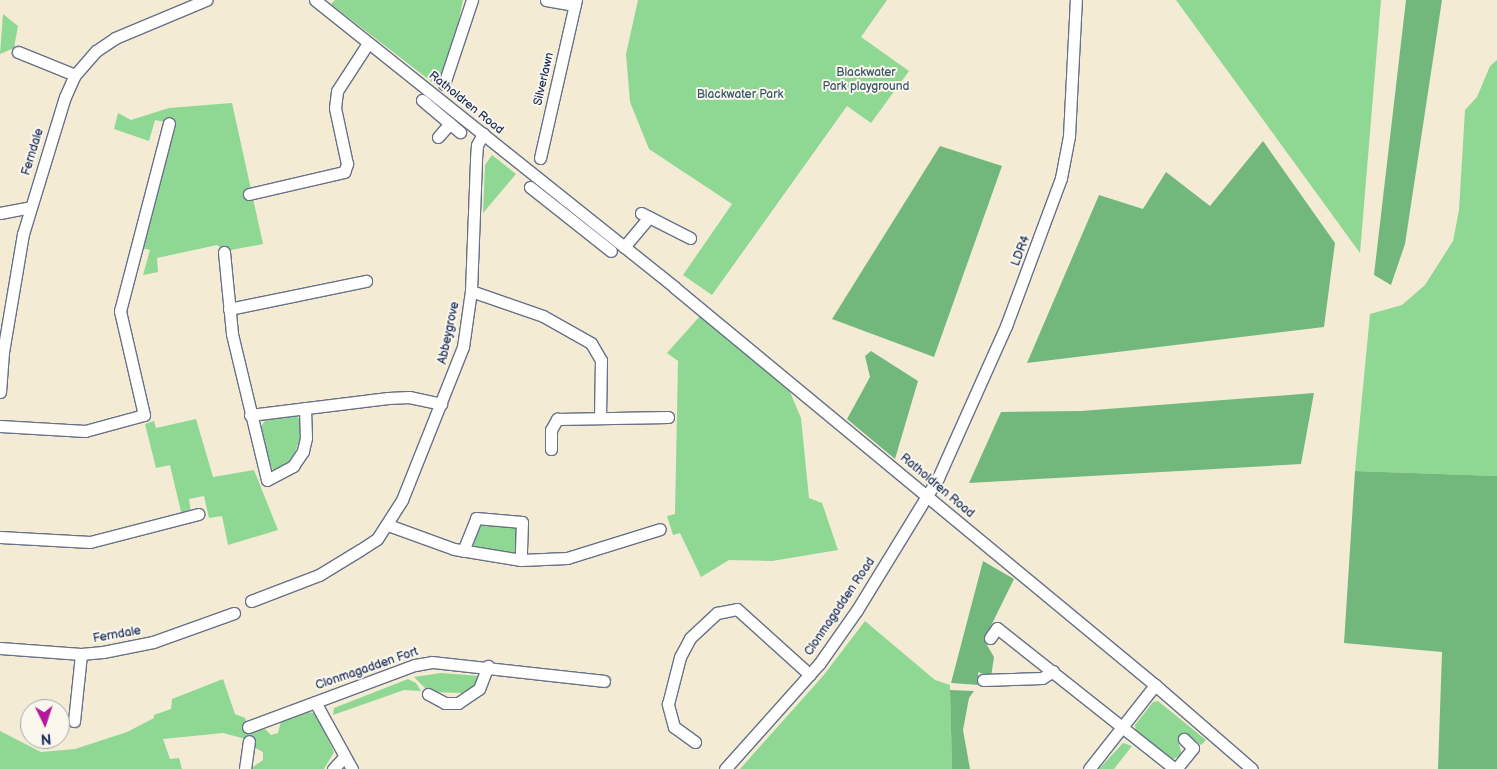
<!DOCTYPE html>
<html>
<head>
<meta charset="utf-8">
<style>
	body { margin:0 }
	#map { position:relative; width:1497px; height:769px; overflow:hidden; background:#f4ebd5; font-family:"Balsamiq Sans",sans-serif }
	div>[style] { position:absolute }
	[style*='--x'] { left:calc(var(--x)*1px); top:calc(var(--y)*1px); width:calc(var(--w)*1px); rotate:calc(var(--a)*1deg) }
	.green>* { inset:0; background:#8ed893 }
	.forest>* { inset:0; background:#72b87d }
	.roads { filter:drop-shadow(1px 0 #677188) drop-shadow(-1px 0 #677188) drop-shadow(0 1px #677188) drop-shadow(0 -1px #677188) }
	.minor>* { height:11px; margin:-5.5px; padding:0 5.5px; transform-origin:5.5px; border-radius:5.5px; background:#fff }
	span { translate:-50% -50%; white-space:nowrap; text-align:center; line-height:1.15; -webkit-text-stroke:4px #fbf7ec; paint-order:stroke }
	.park-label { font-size:12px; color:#38596b }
	.street-label { font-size:12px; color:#1b2f5e }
	.north { position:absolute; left:20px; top:699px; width:50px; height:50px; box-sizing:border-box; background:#fbf7ec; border:1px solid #a1a7b3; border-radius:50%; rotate:176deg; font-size:14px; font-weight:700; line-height:20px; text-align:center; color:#1b2f5e }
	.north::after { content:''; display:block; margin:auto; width:18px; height:22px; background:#b5179e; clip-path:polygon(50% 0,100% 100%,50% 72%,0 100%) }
</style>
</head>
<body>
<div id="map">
	<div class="green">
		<i style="clip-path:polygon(335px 0,463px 0,450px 62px,443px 69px,437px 86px,331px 4px)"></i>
		<i style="clip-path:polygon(638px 0,887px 0,861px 37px,909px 71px,871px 123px,847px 106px,712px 295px,683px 275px,732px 204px,649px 149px,630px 102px,626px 54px)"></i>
		<i style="clip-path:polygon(1176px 0,1381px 0,1360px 253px)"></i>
		<i style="clip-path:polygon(3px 14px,18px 26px,14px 48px,0 54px)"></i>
		<i style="clip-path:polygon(1497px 60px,1497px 476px,1355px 471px,1370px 314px,1402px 305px,1425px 285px,1453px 241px,1459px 210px,1465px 110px,1477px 97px,1490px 66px)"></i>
		<i style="clip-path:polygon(232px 103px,263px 244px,226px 251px,217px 245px,157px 258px,158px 272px,143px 275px,150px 250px,141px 248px,174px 124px,155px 120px,149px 141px,114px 129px,118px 113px,131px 120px,169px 108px)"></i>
		<i style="clip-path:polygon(492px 155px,516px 174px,483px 213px,485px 165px)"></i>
		<i style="clip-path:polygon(700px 316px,790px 392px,801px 418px,809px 498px,822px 503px,838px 550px,772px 561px,729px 560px,701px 577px,680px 533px,673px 535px,667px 516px,675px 514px,678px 361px,667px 353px)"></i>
		<i style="clip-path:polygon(294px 415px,300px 419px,300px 439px,292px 460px,274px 472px,268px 460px,261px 426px,266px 420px)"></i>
		<i style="clip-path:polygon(196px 419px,213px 477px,254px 470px,278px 530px,228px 545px,222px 516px,209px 518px,204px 496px,189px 499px,191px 512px,182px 516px,170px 465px,156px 468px,145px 424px,154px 421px,156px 428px)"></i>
		<i style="clip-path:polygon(477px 522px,517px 527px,516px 554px,474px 547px,472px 541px)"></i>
		<i style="clip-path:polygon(865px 621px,935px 680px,950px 685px,952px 769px,740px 769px,823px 676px)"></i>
		<i style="clip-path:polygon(441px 673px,479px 676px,475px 685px,462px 693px,429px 692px,414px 677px)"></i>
		<i style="clip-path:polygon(223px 679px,235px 714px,245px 718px,250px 731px,265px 729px,271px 735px,278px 733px,281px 721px,307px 712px,315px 713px,334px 752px,324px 769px,250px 769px,263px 760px,263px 752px,255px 748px,253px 741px,223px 733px,163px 739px,170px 759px,179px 758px,182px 769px,0 769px,0 731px,41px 752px,75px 749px,127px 732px,154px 718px,154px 715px,171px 709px,172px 699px)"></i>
		<i style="clip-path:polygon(408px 679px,416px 683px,421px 691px,404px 690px,333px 715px,334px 708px)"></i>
		<i style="clip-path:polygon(1158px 701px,1206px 740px,1201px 745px,1187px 734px,1179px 744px,1182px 755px,1171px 760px,1136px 733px,1135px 725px,1153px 702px)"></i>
		<i style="clip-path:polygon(1123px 743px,1132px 746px,1114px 769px,1099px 769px)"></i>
	</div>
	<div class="forest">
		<i style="clip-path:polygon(1406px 0,1442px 0,1405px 244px,1391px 285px,1374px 275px)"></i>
		<i style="clip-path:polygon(1263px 141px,1335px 243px,1324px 327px,1027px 363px,1099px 195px,1143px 209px,1166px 172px,1210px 206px)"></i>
		<i style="clip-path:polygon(940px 146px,1002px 166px,934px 357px,832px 319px)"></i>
		<i style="clip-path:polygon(871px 351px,918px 381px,895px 459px,847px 419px,870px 377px,865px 356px)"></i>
		<i style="clip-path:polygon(1314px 393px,1301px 464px,969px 483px,1001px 412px,1081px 411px)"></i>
		<i style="clip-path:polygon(1355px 471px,1497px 476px,1497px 769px,1438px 769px,1442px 652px,1344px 643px)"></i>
		<i style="clip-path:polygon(983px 561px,1014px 579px,984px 640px,994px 657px,991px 677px,978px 672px,979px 685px,951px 683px)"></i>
		<i style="clip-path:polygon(950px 690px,974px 691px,969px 698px,963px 730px,970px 769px,952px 769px)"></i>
	</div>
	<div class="roads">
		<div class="minor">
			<i style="--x:315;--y:0;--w:460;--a:38.6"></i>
			<i style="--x:674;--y:287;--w:624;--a:39.61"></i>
			<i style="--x:1155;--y:685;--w:128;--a:40.9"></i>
			<i style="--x:546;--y:0;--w:29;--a:10"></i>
			<i style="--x:18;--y:52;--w:61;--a:22"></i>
			<i style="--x:444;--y:84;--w:89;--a:-71.6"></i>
			<i style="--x:422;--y:100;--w:50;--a:40.1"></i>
			<i style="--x:438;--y:137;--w:18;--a:-49"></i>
			<i style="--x:540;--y:158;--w:162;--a:-77.2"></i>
			<i style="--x:530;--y:187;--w:103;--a:38.3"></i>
			<i style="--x:249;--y:194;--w:98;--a:-13"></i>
			<i style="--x:344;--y:172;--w:9;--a:-69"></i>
			<i style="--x:347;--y:164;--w:57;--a:-102.1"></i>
			<i style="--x:335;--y:108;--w:17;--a:-83"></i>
			<i style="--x:337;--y:91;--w:57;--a:-57.1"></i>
			<i style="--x:0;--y:213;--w:31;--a:-11"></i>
			<i style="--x:641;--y:213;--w:55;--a:27"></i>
			<i style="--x:624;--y:247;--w:39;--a:-50"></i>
			<i style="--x:224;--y:252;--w:82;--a:84.4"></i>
			<i style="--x:232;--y:334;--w:150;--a:76.5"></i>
			<i style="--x:267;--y:480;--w:30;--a:-28"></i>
			<i style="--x:293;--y:466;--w:18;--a:-56"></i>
			<i style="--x:303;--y:451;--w:13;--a:-77"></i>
			<i style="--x:306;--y:438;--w:30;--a:-92"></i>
			<i style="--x:471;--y:291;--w:76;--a:19.1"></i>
			<i style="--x:543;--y:316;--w:55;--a:29.4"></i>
			<i style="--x:591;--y:343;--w:20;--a:60"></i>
			<i style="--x:601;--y:360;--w:56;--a:91"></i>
			<i style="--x:229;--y:309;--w:140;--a:-11.6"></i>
			<i style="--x:0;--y:392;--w:40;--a:-85.7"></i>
			<i style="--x:3;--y:352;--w:120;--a:-80.4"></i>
			<i style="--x:23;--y:234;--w:143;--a:-73"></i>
			<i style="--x:65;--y:97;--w:24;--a:-66"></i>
			<i style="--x:75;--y:75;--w:32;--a:-49"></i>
			<i style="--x:96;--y:51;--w:23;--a:-34"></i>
			<i style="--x:115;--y:38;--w:99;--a:-22.7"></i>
			<i style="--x:250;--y:415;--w:139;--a:-7"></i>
			<i style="--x:388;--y:398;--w:21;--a:-3"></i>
			<i style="--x:409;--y:397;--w:33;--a:12"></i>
			<i style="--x:0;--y:426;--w:85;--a:3.4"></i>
			<i style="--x:85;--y:431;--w:61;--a:-15.2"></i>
			<i style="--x:144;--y:415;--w:107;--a:-103"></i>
			<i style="--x:120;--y:311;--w:194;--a:-75.4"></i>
			<i style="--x:551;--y:449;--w:19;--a:-90"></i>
			<i style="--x:551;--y:430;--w:13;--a:-61"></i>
			<i style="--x:557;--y:419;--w:111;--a:-1"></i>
			<i style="--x:388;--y:525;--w:70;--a:20"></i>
			<i style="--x:454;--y:549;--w:68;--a:9.3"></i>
			<i style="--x:521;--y:560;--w:46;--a:-2.5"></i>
			<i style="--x:567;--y:558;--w:97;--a:-17.3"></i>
			<i style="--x:0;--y:537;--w:90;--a:3.2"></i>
			<i style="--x:90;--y:542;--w:112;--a:-14.5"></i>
			<i style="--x:463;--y:551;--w:35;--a:-68"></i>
			<i style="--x:476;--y:518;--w:46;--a:5"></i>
			<i style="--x:522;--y:522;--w:38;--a:92"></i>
			<i style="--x:251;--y:601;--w:73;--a:-20.9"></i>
			<i style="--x:319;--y:575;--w:48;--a:-31.4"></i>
			<i style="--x:360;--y:550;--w:20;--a:-33"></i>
			<i style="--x:377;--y:539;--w:46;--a:-57.3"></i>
			<i style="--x:402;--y:500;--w:165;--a:-68.3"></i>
			<i style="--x:463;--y:347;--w:57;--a:-81.9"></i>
			<i style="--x:471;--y:291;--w:132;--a:-87.8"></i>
			<i style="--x:476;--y:159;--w:14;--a:-86"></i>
			<i style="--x:477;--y:145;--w:13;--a:-61"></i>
			<i style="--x:990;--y:638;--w:12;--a:-55"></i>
			<i style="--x:997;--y:628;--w:227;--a:38.4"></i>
			<i style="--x:0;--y:648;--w:81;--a:4.2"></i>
			<i style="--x:81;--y:654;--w:22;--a:-5"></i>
			<i style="--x:103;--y:652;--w:51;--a:-11.3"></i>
			<i style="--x:153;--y:642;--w:86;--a:-19.7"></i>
			<i style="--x:983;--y:680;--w:59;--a:-1.9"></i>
			<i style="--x:1042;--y:678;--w:13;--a:-32"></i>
			<i style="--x:428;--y:694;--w:19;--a:28"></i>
			<i style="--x:445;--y:703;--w:13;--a:0"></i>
			<i style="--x:458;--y:703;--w:25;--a:-34"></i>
			<i style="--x:479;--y:689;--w:25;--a:-69"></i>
			<i style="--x:315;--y:702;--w:77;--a:61.1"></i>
			<i style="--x:74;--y:721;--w:67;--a:-84"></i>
			<i style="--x:248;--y:727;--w:178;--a:-20.4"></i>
			<i style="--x:415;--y:665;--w:17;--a:-10"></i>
			<i style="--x:432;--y:662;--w:173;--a:6.3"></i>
			<i style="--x:695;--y:742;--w:26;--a:-144"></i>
			<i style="--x:674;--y:727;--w:24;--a:-105"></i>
			<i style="--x:668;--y:704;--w:49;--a:-75.7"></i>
			<i style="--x:680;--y:657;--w:21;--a:-62"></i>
			<i style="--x:690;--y:638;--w:37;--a:-43"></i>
			<i style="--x:717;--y:613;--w:20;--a:-11"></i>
			<i style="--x:737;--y:609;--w:98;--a:42.1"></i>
			<i style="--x:245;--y:769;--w:28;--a:-82"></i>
			<i style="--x:333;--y:769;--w:16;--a:-47"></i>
			<i style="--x:725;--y:769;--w:141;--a:-48.2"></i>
			<i style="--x:819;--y:664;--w:66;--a:-54.9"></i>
			<i style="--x:857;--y:610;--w:155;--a:-58.5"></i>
			<i style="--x:938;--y:478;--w:167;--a:-65.9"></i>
			<i style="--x:1006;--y:326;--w:158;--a:-69.6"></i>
			<i style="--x:1061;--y:178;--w:43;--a:-79.2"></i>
			<i style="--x:1069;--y:136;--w:136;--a:-87.1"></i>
			<i style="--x:1089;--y:769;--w:107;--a:-51.8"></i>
			<i style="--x:1176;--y:769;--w:27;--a:-51"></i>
			<i style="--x:1193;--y:748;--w:13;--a:-135"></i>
		</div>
	</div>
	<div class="park-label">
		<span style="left:866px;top:80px">Blackwater<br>Park playground</span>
		<span style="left:740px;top:95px">Blackwater Park</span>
	</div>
	<div class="street-label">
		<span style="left:544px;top:79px;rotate:-77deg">Silverlawn</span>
		<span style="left:466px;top:103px;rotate:39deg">Ratholdren Road</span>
		<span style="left:33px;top:152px;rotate:-73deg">Ferndale</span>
		<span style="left:1021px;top:251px;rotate:-69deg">LDR4</span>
		<span style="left:449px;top:333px;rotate:-78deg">Abbeygrove</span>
		<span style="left:937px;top:486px;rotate:40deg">Ratholdren Road</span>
		<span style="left:840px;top:607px;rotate:-56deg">Clonmagadden Road</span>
		<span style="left:117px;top:635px;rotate:-10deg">Ferndale</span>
		<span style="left:367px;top:669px;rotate:-19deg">Clonmagadden Fort</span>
	</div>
	<div class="north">N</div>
</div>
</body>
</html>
